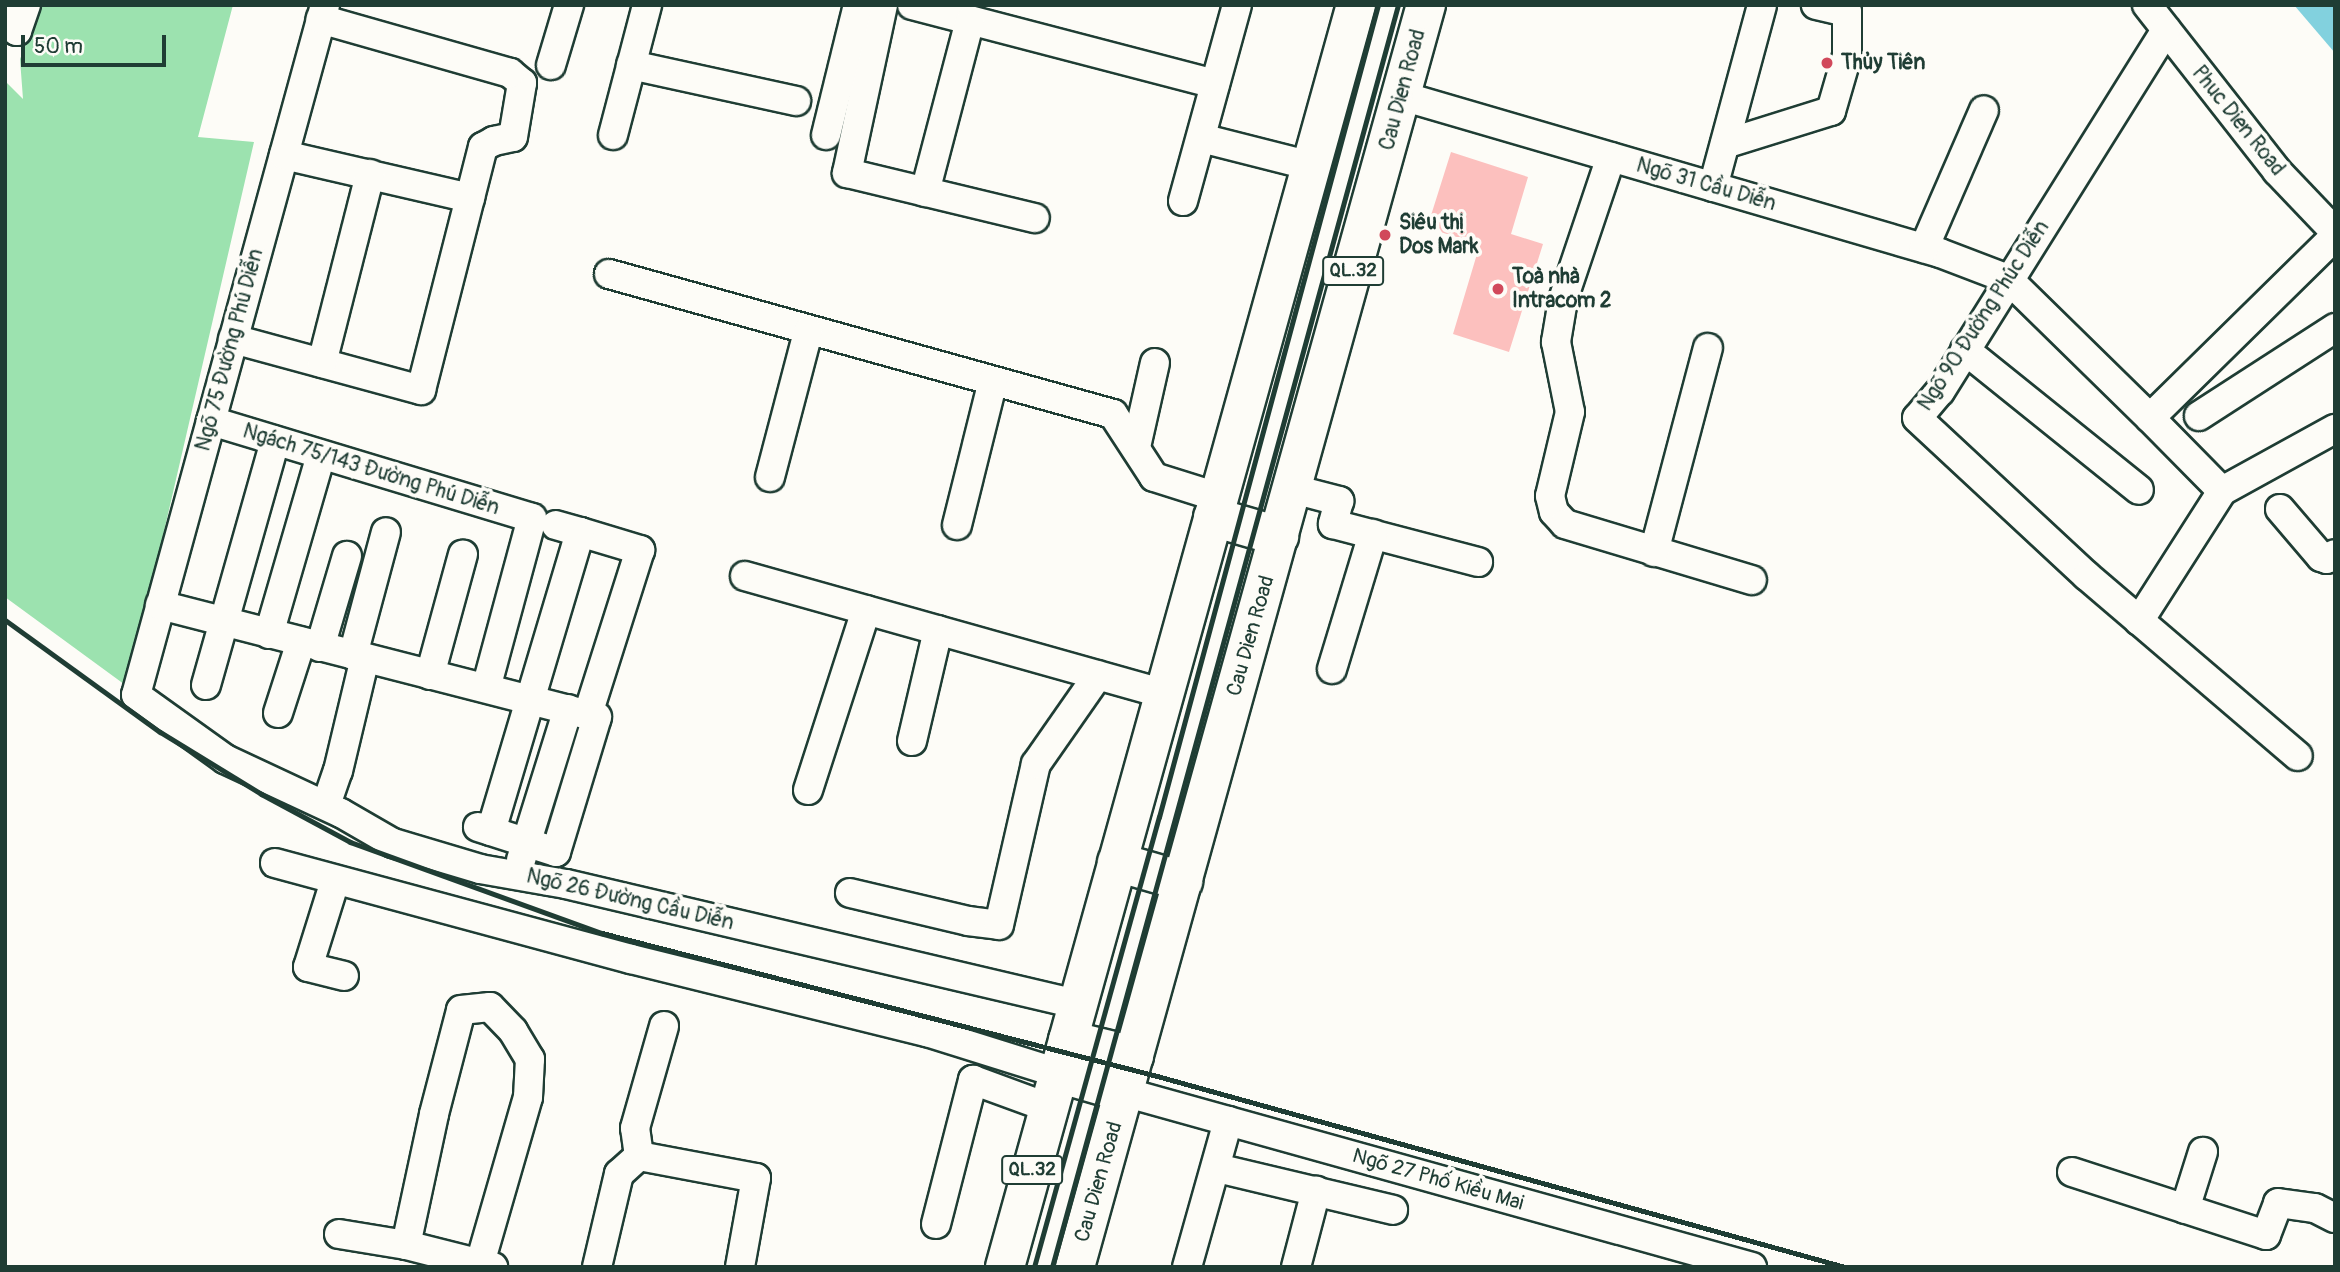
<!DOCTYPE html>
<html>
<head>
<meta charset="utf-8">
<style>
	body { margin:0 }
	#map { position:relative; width:2340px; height:1272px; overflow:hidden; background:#fdfcf7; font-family:Pangolin,sans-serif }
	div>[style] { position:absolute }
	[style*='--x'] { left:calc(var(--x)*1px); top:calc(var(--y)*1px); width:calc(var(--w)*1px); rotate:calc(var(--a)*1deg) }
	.green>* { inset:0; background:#9ce2af }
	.water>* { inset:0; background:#82d1de }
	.building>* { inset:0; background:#fcc0be }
	.roads { filter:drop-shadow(2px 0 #1f3d34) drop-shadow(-2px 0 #1f3d34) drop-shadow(0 2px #1f3d34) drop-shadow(0 -2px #1f3d34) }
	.minor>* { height:28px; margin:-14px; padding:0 14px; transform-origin:14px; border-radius:14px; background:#fdfcf7 }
	.highway>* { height:38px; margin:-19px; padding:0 19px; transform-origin:19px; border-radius:19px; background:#fdfcf7 }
	.rail>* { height:5px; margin:-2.5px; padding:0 2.5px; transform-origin:2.5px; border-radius:2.5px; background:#1f3d34 }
	.dots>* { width:19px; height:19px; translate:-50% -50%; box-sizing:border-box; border:4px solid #fdfcf7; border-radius:50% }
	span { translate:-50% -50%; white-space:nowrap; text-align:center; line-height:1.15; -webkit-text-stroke:7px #fdfcf7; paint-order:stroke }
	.shield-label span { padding:2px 5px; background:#fdfcf7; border:2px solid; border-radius:5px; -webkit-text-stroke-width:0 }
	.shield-label { font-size:19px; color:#1f3d34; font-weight:700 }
	.poi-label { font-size:21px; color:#1f3d34; font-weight:700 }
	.left { translate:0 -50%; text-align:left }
	.street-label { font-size:21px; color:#1f3d34 }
	.frame { position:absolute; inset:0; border:7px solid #1f3d34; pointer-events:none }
	.scale { position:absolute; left:21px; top:35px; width:145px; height:32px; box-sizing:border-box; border:4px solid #1f3d34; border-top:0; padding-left:9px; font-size:21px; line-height:24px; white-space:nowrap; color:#1f3d34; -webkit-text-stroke:5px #fdfcf7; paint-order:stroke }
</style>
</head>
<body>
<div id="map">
	<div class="green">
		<i style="clip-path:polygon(42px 5px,233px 5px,198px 137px,254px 142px,128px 687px,5px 597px,5px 81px,23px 99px,20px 59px)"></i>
	</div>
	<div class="water">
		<i style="clip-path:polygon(2294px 5px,2335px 5px,2335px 53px)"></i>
	</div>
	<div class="building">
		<i style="clip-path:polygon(1451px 152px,1528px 177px,1511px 234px,1543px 244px,1509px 352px,1453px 334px,1480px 244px,1427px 228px)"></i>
	</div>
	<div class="roads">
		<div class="minor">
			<i style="--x:325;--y:5;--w:715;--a:105.32"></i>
			<i style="--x:136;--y:695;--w:110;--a:35.7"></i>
			<i style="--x:225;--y:759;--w:128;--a:25"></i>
			<i style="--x:341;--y:813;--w:60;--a:30"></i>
			<i style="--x:393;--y:843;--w:91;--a:16.6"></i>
			<i style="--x:480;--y:869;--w:87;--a:9.9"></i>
			<i style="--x:566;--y:884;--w:525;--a:13.22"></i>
			<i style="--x:883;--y:5;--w:172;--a:102.1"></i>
			<i style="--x:847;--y:173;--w:193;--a:13.5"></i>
			<i style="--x:912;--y:5;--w:313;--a:14.6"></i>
			<i style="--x:2147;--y:5;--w:211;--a:51.9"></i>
			<i style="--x:2277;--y:171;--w:84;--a:46.4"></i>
			<i style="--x:5;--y:19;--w:17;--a:45"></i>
			<i style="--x:17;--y:31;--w:28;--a:-71"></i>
			<i style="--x:2166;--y:30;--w:426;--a:122"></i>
			<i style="--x:1940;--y:391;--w:35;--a:130"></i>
			<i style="--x:1917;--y:418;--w:232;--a:42.9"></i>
			<i style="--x:2087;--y:576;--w:277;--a:40.5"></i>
			<i style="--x:551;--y:65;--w:63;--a:-73.3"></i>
			<i style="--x:631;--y:65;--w:169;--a:12.3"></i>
			<i style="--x:1402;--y:96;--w:560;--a:16.27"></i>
			<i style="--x:1940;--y:253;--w:73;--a:20.9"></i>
			<i style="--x:2008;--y:279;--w:199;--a:44.4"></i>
			<i style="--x:613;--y:135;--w:134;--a:-75.3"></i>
			<i style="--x:826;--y:135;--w:134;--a:-76.2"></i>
			<i style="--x:1201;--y:138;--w:114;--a:14.2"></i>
			<i style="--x:1725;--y:144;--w:111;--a:-17.3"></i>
			<i style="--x:1831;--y:111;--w:57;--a:-73.8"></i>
			<i style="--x:1847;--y:56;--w:44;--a:-90"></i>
			<i style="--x:1847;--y:12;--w:32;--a:-167"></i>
			<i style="--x:284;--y:155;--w:191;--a:13"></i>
			<i style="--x:1611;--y:157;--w:151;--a:108.6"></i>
			<i style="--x:1563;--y:300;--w:43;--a:99.5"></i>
			<i style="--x:1556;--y:342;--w:71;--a:78.7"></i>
			<i style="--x:1570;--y:412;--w:86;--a:103.4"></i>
			<i style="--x:1550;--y:496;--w:16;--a:76"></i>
			<i style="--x:1554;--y:512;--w:16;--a:47"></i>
			<i style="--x:1565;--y:524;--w:195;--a:16.7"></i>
			<i style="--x:1713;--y:187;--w:188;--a:-74.9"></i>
			<i style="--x:925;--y:192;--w:177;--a:-75.3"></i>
			<i style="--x:1183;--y:201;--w:203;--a:-74.6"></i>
			<i style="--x:1924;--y:248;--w:150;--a:-66.5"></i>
			<i style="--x:609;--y:274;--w:523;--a:15.52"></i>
			<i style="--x:1113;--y:414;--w:75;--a:56.9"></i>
			<i style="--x:1154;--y:477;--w:67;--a:17.4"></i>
			<i style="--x:233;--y:339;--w:195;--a:15.2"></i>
			<i style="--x:421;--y:390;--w:251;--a:-75.7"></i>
			<i style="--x:483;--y:147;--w:13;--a:-29"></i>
			<i style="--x:494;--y:141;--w:19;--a:-12"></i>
			<i style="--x:513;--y:137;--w:55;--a:-80.5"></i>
			<i style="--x:522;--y:83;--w:16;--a:-140"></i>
			<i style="--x:510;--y:73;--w:197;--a:-164.1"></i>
			<i style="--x:1965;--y:350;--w:223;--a:38.8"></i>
			<i style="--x:322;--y:363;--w:195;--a:-75.7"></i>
			<i style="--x:2199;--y:416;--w:162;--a:-32.9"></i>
			<i style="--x:211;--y:421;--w:335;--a:16.8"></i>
			<i style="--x:532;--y:518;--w:176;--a:105.1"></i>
			<i style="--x:1136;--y:447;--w:86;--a:-77.3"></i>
			<i style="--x:770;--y:477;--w:150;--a:-75.3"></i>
			<i style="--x:1293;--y:489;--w:48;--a:14.6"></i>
			<i style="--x:1339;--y:501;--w:24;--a:105"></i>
			<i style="--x:1333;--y:524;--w:150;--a:14.7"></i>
			<i style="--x:2222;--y:491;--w:103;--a:-134.6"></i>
			<i style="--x:2150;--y:418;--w:260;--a:-44.5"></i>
			<i style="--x:2280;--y:509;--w:63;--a:49.5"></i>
			<i style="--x:2321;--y:557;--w:6;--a:18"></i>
			<i style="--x:2327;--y:559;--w:9;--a:-32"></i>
			<i style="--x:957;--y:525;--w:148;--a:-76"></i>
			<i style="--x:580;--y:532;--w:63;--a:16.7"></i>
			<i style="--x:640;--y:550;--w:172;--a:107.6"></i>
			<i style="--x:1654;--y:552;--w:211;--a:-75.2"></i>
			<i style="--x:745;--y:576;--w:436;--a:15.7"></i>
			<i style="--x:160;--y:605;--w:451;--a:14.4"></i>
			<i style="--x:597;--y:717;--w:141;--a:106.9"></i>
			<i style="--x:556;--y:852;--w:82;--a:-162.2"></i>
			<i style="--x:2139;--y:621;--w:154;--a:-57.4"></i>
			<i style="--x:2222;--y:491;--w:129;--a:-28.8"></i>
			<i style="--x:269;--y:634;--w:186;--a:-73.8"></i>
			<i style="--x:320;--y:647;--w:95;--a:-73.5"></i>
			<i style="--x:353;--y:655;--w:127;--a:-75"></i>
			<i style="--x:1332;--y:669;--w:141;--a:-73.1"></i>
			<i style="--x:430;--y:675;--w:125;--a:-74.7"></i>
			<i style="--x:206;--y:685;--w:254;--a:-74.2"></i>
			<i style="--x:278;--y:713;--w:75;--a:-72.1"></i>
			<i style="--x:912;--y:741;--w:114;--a:-76.8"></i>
			<i style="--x:808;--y:790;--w:189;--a:-72.1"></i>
			<i style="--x:326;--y:805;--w:36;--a:-71"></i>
			<i style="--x:338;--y:771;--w:116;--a:-76.6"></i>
			<i style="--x:491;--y:831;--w:312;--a:-73.4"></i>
			<i style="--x:580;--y:532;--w:25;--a:-164"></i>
			<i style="--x:521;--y:860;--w:158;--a:-72.7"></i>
			<i style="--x:275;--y:863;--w:369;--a:15.1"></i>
			<i style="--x:631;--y:959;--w:305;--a:13.9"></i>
			<i style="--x:927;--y:1032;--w:137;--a:17.4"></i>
			<i style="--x:335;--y:881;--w:90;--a:107.4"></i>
			<i style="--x:308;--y:967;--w:37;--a:14"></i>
			<i style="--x:850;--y:893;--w:121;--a:13.3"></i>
			<i style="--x:968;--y:921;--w:31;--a:7"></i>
			<i style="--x:999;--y:925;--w:165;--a:-77.1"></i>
			<i style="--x:1036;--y:764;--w:108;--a:-55.1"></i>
			<i style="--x:1124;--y:1092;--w:652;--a:15.57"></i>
			<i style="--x:639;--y:1156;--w:119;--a:10.6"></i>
			<i style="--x:756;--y:1178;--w:90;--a:100.2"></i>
			<i style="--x:639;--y:1156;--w:28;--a:-98"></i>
			<i style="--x:635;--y:1128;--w:106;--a:-74.1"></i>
			<i style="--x:1217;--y:1168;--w:181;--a:13.4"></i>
			<i style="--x:2072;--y:1172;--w:204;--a:18"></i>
			<i style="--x:2266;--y:1235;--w:34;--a:-69"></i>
			<i style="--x:2278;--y:1203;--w:37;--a:8"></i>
			<i style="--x:2315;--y:1208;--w:22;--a:27"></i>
			<i style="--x:2185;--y:1209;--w:60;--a:-72.5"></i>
			<i style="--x:936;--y:1224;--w:149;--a:-75.6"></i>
			<i style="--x:973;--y:1080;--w:81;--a:20.2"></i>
			<i style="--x:339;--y:1234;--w:68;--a:9.3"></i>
			<i style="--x:406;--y:1245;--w:90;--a:14.2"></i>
			<i style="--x:406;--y:1245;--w:134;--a:-77.9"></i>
			<i style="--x:434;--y:1114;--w:107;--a:-75.4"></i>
			<i style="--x:461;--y:1010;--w:29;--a:-6"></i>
			<i style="--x:490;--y:1007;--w:33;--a:46"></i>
			<i style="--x:513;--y:1031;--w:33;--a:59"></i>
			<i style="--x:530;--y:1059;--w:38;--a:93"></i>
			<i style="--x:528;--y:1097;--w:173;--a:106.1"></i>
			<i style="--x:597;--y:1267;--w:96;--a:-76.7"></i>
			<i style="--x:619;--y:1174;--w:27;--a:-42"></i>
			<i style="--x:1187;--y:1267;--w:152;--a:-74.3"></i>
			<i style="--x:1296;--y:1267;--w:79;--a:-75.3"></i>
		</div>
		<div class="highway">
			<i style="--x:1213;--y:517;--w:69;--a:16.1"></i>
			<i style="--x:1117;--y:862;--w:69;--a:16.1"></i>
			<i style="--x:1068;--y:1040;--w:68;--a:13.6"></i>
			<i style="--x:1058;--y:1073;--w:69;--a:16.1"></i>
			<i style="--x:1005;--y:1267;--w:1310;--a:-74.46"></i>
			<i style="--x:1075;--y:1267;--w:1310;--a:-74.46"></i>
		</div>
	</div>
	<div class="rail">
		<i style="--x:5;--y:620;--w:191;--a:35.9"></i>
		<i style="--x:160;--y:732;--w:119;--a:31.5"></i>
		<i style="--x:261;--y:794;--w:101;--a:28.3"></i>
		<i style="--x:350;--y:842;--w:268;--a:19.9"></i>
		<i style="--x:602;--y:933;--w:573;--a:14.45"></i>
		<i style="--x:1157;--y:1076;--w:714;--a:15.52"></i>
		<i style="--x:1034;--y:1267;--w:467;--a:-74.5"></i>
		<i style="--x:1159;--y:817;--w:841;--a:-74.91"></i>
		<i style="--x:1052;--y:1267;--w:1309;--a:-74.67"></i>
	</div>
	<div class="dots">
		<i style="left:1827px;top:63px;background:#d1495b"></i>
		<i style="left:1385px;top:235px;background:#d1495b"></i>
		<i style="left:1498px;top:289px;background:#d1495b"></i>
	</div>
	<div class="shield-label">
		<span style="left:1353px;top:271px">QL.32</span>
		<span style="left:1032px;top:1170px">QL.32</span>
	</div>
	<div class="poi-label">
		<span class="left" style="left:1841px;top:63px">Thủy Tiên</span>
		<span class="left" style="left:1399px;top:235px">Siêu thị<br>Dos Mark</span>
		<span class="left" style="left:1512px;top:289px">Toà nhà<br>Intracom 2</span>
	</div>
	<div class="street-label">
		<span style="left:1403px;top:90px;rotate:-75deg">Cau Dien Road</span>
		<span style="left:2238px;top:121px;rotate:51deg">Phuc Dien Road</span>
		<span style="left:1706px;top:185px;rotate:16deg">Ngõ 31 Cầu Diễn</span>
		<span style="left:1984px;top:316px;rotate:-57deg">Ngõ 90 Đường Phúc Diễn</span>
		<span style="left:230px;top:350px;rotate:-75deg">Ngõ 75 Đường Phú Diễn</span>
		<span style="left:371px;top:470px;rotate:17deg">Ngách 75/143 Đường Phú Diễn</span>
		<span style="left:1251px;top:636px;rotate:-74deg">Cau Dien Road</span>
		<span style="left:630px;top:900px;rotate:13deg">Ngõ 26 Đường Cầu Diễn</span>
		<span style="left:1438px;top:1180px;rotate:16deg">Ngõ 27 Phố Kiều Mai</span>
		<span style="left:1099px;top:1182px;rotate:-74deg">Cau Dien Road</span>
	</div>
	<div class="frame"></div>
	<div class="scale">50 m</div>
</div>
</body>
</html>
